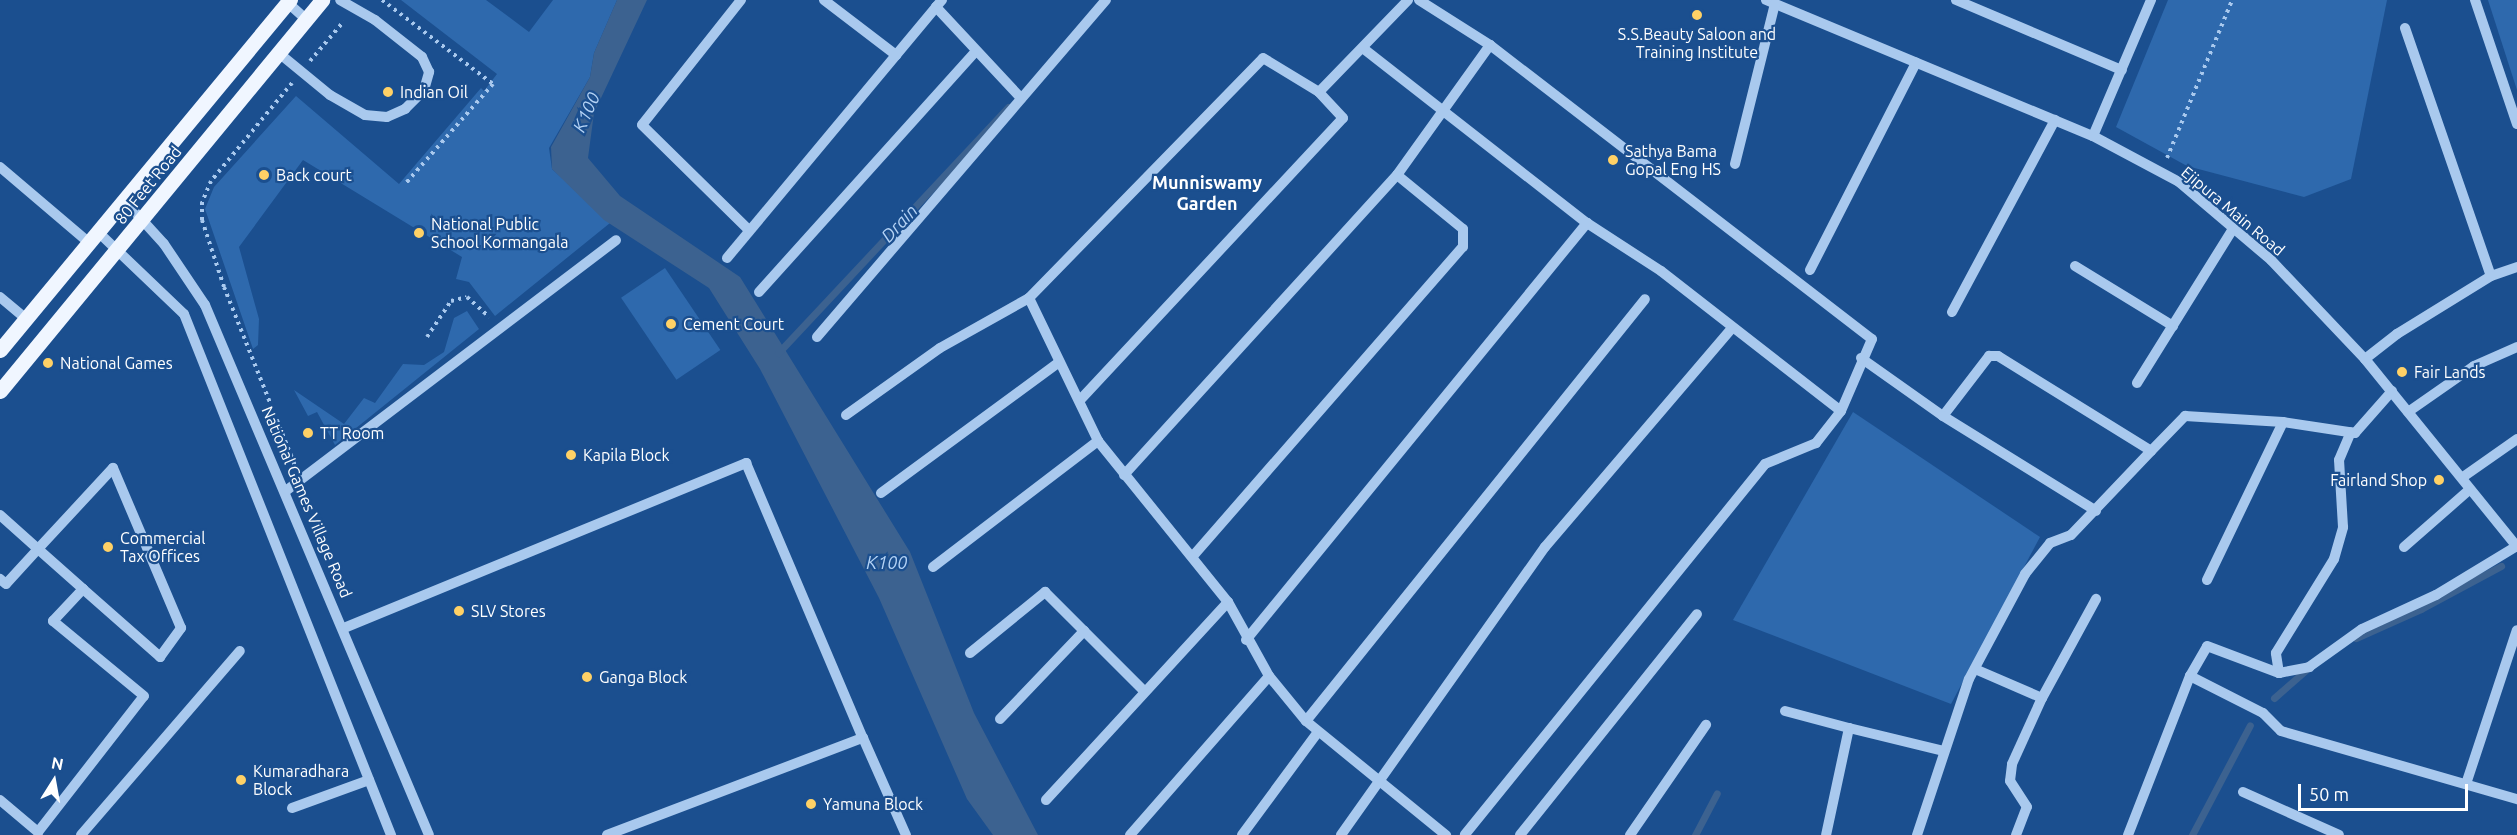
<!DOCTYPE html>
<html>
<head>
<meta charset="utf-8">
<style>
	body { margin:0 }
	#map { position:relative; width:2517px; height:835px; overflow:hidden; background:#1b4f8f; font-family:Ubuntu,sans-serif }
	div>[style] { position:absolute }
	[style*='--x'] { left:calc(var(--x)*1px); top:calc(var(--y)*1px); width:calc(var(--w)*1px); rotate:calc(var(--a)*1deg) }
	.green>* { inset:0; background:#2e69ad; transform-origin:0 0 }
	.water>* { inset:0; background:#3c6290 }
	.stream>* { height:7px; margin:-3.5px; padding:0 3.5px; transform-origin:3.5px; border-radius:3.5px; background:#3c6290 }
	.path>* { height:4px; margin-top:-2px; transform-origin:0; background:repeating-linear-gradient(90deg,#a9c9ee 0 3px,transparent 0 7.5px) }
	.minor>* { height:10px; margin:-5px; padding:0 5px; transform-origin:5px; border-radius:5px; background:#a9c9ee }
	.major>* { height:15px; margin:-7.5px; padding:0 7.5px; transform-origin:7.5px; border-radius:7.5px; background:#f0f6ff }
	.dots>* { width:16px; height:16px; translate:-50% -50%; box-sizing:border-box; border:3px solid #1b4f8f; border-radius:50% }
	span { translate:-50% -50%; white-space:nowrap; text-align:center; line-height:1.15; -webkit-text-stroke:4.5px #1b4f8f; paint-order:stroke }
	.poi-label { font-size:16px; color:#fff }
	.left { translate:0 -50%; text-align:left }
	.right { translate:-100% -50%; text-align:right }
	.street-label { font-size:16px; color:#fff }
	.water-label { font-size:18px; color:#b5d3f5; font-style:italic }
	.neighbourhood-label { font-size:18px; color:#fff; font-weight:700 }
	.north { position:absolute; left:24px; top:751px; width:60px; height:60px; -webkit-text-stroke:4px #1b4f8f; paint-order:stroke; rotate:11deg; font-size:16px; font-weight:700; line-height:24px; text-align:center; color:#fff }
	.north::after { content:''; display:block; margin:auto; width:21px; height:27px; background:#fff; clip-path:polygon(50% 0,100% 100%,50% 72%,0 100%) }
	.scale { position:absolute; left:2298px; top:784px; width:170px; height:27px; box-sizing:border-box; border:3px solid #fff; border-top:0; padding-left:8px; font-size:18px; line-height:21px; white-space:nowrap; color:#fff; -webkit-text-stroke:4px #1b4f8f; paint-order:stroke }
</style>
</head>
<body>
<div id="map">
	<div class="green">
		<i style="clip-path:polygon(401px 0,486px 0,529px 32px,553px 0,617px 0,594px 53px,590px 77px,549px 148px,552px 169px,610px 223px,495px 316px,469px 282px,456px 279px,462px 257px,303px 160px,239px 247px,259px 319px,258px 345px,253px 349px,205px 209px,214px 187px,296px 96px,399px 184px,481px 88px,484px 91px,497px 74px)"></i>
		<i style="clip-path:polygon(2168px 0,2387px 0,2351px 179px,2304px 197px,2187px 166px,2116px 127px)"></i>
		<i style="clip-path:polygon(2488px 0,2517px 0,2517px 90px)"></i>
		<i style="left:665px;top:268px;width:99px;height:53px;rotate:56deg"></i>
		<i style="clip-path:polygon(467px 311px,479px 329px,335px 445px,317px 412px,308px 416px,294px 390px,344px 424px,364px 398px,375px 403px,403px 364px,424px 365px,444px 352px,454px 318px)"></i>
		<i style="clip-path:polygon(1853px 412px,2040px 537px,1951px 704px,1733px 620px)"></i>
	</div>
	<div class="water">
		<i style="clip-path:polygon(617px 0,647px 0,594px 113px,588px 158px,620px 196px,740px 277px,910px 552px,974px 713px,1038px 835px,993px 835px,967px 799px,879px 598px,760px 369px,709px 288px,604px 220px,552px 169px,551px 147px,590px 77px,594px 53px)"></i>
	</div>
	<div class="stream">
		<i style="--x:778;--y:353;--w:337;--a:-46.9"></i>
		<i style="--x:2356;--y:638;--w:71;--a:-24"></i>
		<i style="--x:2421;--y:609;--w:91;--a:-28.3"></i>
		<i style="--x:2274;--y:698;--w:43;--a:-41.2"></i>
		<i style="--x:1695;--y:835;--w:47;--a:-62.4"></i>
		<i style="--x:2192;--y:835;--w:124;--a:-62.2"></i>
	</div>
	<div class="path">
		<i style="--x:382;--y:0;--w:139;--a:37.1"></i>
		<i style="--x:493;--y:84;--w:133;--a:131.3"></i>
		<i style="--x:310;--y:61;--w:52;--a:-49.6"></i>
		<i style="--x:292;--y:83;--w:127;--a:129.6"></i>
		<i style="--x:211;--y:181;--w:23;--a:113"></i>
		<i style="--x:202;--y:202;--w:18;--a:90"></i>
		<i style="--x:202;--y:220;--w:71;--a:71.8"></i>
		<i style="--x:224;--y:287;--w:192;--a:68.3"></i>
		<i style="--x:2167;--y:158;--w:171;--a:-67.6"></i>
		<i style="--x:427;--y:337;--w:43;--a:-56.3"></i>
		<i style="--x:451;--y:301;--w:16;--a:-14"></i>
		<i style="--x:467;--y:297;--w:30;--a:42"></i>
	</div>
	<div class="minor">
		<i style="--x:741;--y:0;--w:159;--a:128.4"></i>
		<i style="--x:642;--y:125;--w:150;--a:44.5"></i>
		<i style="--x:824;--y:0;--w:91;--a:37.4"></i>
		<i style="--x:942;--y:0;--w:9;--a:131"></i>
		<i style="--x:936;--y:7;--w:125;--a:47"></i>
		<i style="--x:1419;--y:0;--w:84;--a:32.4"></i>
		<i style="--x:1490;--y:45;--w:482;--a:37.6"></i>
		<i style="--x:1872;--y:339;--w:78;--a:113.3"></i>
		<i style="--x:1841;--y:411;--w:41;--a:128"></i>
		<i style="--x:1816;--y:443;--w:55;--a:157.6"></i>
		<i style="--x:1765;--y:464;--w:477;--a:129"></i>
		<i style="--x:1766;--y:0;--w:354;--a:22.6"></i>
		<i style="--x:2093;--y:136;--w:98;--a:28.1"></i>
		<i style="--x:2179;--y:182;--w:121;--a:40.3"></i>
		<i style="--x:2271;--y:260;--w:137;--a:46.5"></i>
		<i style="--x:2365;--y:359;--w:242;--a:51"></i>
		<i style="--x:1956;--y:0;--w:180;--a:22.9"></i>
		<i style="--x:2475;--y:0;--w:131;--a:71.3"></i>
		<i style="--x:288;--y:3;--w:25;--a:42"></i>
		<i style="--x:2405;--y:28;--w:262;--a:70.9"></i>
		<i style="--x:2491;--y:276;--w:28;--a:-19"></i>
		<i style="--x:1364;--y:49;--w:283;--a:38"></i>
		<i style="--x:1587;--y:223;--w:88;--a:33"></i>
		<i style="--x:1661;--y:271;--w:228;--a:37.9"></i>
		<i style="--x:280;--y:54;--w:65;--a:39.4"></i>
		<i style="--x:330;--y:95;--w:40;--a:29.7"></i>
		<i style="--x:365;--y:115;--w:22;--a:5"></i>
		<i style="--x:387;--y:117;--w:20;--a:-24"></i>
		<i style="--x:405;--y:109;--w:27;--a:-45"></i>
		<i style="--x:424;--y:90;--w:19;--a:-74"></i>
		<i style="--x:429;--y:72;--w:17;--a:-115"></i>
		<i style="--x:422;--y:57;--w:60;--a:-141.8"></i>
		<i style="--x:375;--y:20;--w:40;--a:-150.3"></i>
		<i style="--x:2093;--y:136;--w:148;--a:-66.9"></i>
		<i style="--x:1735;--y:164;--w:165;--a:-76"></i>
		<i style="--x:0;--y:167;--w:116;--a:40.4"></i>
		<i style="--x:124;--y:200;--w:59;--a:47.7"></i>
		<i style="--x:164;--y:244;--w:73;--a:56.1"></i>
		<i style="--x:205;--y:305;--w:575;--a:67.09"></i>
		<i style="--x:97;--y:231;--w:120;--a:43.7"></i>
		<i style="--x:184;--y:314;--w:561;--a:68.33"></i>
		<i style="--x:727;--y:258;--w:327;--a:-50.2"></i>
		<i style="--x:2075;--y:266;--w:115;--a:31.5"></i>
		<i style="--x:1810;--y:270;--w:233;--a:-62.9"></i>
		<i style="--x:759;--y:292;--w:324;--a:-48"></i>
		<i style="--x:0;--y:297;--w:34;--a:40"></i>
		<i style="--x:1029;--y:298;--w:159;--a:64.2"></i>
		<i style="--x:1098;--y:441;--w:207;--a:51.1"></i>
		<i style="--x:1228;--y:602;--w:85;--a:61"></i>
		<i style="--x:1269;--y:676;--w:58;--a:50.6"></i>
		<i style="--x:1306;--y:721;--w:181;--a:39.2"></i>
		<i style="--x:1952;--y:312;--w:218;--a:-61.8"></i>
		<i style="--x:817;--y:337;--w:444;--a:-49.4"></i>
		<i style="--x:1861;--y:358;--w:100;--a:35.3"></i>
		<i style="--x:1943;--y:416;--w:76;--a:-52.5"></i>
		<i style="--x:1989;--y:356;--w:9;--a:0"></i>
		<i style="--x:1998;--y:356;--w:180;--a:31.8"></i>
		<i style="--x:2151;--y:451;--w:49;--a:-45.8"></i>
		<i style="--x:2185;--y:416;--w:98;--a:3.5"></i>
		<i style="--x:2283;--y:422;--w:73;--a:8.7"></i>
		<i style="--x:2355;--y:433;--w:56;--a:-48.6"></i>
		<i style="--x:2365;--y:359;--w:41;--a:-38"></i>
		<i style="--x:2397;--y:334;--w:110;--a:-31.7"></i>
		<i style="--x:2137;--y:383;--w:181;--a:-58.1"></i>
		<i style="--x:1081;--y:399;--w:384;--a:-47"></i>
		<i style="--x:1343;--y:118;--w:35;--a:-133"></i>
		<i style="--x:2408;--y:412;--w:80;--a:-34.9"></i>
		<i style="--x:2474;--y:366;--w:47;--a:-23.8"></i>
		<i style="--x:846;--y:415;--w:115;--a:-35.5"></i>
		<i style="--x:940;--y:348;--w:102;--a:-29.3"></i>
		<i style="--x:1029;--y:298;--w:335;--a:-45.7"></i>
		<i style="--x:1263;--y:58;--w:66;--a:31.3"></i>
		<i style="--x:1319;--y:92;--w:128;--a:-45.9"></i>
		<i style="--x:1943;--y:416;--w:180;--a:31.8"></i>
		<i style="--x:1124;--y:475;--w:406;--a:-47.7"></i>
		<i style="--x:1397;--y:175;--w:160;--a:-54.4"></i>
		<i style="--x:2463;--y:477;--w:66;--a:-35.1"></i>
		<i style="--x:287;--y:490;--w:413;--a:-37.2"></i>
		<i style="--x:881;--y:493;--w:220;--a:-36.3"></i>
		<i style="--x:0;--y:515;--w:51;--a:41.8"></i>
		<i style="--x:38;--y:549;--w:60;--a:41.6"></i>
		<i style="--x:83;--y:589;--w:103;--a:41.4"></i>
		<i style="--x:160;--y:657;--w:36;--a:-54"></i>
		<i style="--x:181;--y:628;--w:174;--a:-113"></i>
		<i style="--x:113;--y:468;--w:110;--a:132.8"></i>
		<i style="--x:38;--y:549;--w:47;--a:132.4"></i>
		<i style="--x:6;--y:584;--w:8;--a:-140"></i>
		<i style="--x:2404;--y:547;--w:86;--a:-41.2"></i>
		<i style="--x:1193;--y:556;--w:410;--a:-48.9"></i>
		<i style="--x:1463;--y:247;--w:18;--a:-90"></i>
		<i style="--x:1463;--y:229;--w:85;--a:-140.7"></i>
		<i style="--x:933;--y:567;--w:208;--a:-37.4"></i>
		<i style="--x:2207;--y:580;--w:175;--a:-64.3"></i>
		<i style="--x:344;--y:628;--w:435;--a:-22.3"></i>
		<i style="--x:746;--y:463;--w:299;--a:67"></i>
		<i style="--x:1246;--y:640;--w:539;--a:-50.73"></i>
		<i style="--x:970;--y:653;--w:97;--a:-39.1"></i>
		<i style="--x:1045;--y:592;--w:139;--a:45"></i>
		<i style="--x:1975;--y:669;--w:73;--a:23.4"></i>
		<i style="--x:2279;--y:673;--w:20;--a:-99"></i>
		<i style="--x:2276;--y:653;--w:110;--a:-58.3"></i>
		<i style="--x:2334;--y:559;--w:33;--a:-74"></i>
		<i style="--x:2343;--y:527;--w:67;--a:-93.4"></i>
		<i style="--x:2339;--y:460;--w:30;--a:-67"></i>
		<i style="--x:2190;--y:676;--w:82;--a:26.9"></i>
		<i style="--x:2263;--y:713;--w:25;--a:45"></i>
		<i style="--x:2281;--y:731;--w:246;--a:16.1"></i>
		<i style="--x:1785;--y:711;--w:66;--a:14.9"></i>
		<i style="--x:1849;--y:728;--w:109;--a:102.1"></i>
		<i style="--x:1000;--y:719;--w:122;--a:-46.3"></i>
		<i style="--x:1306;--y:721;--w:541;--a:-51.22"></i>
		<i style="--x:1849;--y:728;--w:97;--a:13.7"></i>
		<i style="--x:2466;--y:784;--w:162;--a:-71.7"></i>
		<i style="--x:2243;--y:792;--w:105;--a:24.1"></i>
		<i style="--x:0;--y:800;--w:50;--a:40.1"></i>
		<i style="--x:38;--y:832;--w:172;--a:-52.1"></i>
		<i style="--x:144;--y:696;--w:118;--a:-140.5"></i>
		<i style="--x:53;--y:621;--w:44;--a:-46.8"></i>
		<i style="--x:1046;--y:800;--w:269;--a:-47.4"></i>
		<i style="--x:292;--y:808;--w:82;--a:-20"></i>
		<i style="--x:81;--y:835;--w:243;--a:-49.2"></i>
		<i style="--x:607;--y:835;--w:274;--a:-20.8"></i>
		<i style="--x:863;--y:738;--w:106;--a:66.1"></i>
		<i style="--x:1130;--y:835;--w:211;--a:-48.8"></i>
		<i style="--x:1242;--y:835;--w:128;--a:-53.6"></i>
		<i style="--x:1341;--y:835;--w:353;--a:-54.7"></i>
		<i style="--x:1545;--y:547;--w:288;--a:-49.5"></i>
		<i style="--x:1520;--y:835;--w:283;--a:-51.3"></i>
		<i style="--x:1630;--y:835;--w:134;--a:-55.4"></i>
		<i style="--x:1917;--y:835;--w:164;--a:-71.6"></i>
		<i style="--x:1969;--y:679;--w:119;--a:-61.9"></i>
		<i style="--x:2025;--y:574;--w:40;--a:-51"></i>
		<i style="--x:2050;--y:543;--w:22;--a:-21"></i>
		<i style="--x:2071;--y:535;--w:116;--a:-46.4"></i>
		<i style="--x:2016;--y:835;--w:30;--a:-69"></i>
		<i style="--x:2027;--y:807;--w:31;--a:-123"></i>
		<i style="--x:2010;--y:781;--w:17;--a:-83"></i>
		<i style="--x:2012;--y:764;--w:72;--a:-65.6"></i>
		<i style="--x:2042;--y:698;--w:113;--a:-61.4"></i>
		<i style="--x:2128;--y:835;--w:171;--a:-68.7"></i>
		<i style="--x:2190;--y:676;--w:34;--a:-60"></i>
		<i style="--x:2207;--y:646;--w:77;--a:20.6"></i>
		<i style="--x:2279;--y:673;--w:31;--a:-11"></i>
		<i style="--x:2309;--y:667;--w:65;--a:-35.6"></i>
		<i style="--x:2362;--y:629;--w:81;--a:-24.7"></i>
		<i style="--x:2436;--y:595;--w:95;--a:-31.2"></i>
	</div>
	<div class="major">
		<i style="--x:0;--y:350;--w:455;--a:-50.4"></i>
		<i style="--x:0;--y:391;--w:507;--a:-50.53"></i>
	</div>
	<div class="dots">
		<i style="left:1697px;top:15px;background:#ffd166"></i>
		<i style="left:388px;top:92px;background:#ffd166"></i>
		<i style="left:1613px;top:160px;background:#ffd166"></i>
		<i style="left:264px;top:175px;background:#ffd166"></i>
		<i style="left:419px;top:233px;background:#ffd166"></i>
		<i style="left:671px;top:324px;background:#ffd166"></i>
		<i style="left:48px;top:363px;background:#ffd166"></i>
		<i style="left:2402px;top:372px;background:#ffd166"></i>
		<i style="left:308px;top:433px;background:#ffd166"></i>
		<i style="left:571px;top:455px;background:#ffd166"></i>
		<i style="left:2439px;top:480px;background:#ffd166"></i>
		<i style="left:108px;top:547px;background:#ffd166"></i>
		<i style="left:459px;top:611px;background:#ffd166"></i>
		<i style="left:587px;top:677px;background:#ffd166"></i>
		<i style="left:241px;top:780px;background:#ffd166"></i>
		<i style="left:811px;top:804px;background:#ffd166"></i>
	</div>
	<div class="poi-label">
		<span style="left:1697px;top:43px">S.S.Beauty Saloon and<br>Training Institute</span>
		<span class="left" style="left:400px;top:92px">Indian Oil</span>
		<span class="left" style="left:1625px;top:160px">Sathya Bama<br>Gopal Eng HS</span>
		<span class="left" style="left:276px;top:175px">Back court</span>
		<span class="left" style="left:431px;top:233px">National Public<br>School Kormangala</span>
		<span class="left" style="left:683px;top:324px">Cement Court</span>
		<span class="left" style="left:60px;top:363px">National Games</span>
		<span class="left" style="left:2414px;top:372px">Fair Lands</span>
		<span class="left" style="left:320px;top:433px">TT Room</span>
		<span class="left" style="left:583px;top:455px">Kapila Block</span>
		<span class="right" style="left:2427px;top:480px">Fairland Shop</span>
		<span class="left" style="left:120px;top:547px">Commercial<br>Tax Offices</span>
		<span class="left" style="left:471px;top:611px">SLV Stores</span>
		<span class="left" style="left:599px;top:677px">Ganga Block</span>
		<span class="left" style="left:253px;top:780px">Kumaradhara<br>Block</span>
		<span class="left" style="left:823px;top:804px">Yamuna Block</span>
	</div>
	<div class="street-label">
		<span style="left:148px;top:185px;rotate:-51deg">80 Feet Road</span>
		<span style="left:2233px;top:211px;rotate:40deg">Ejipura Main Road</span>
		<span style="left:307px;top:502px;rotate:67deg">National Games Village Road</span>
	</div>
	<div class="water-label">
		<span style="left:586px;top:112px;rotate:-66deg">K100</span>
		<span style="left:899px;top:223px;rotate:-47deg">Drain</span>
		<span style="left:887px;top:562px">K100</span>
	</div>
	<div class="neighbourhood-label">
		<span style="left:1207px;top:193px">Munniswamy<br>Garden</span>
	</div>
	<div class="north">N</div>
	<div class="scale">50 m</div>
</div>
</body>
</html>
